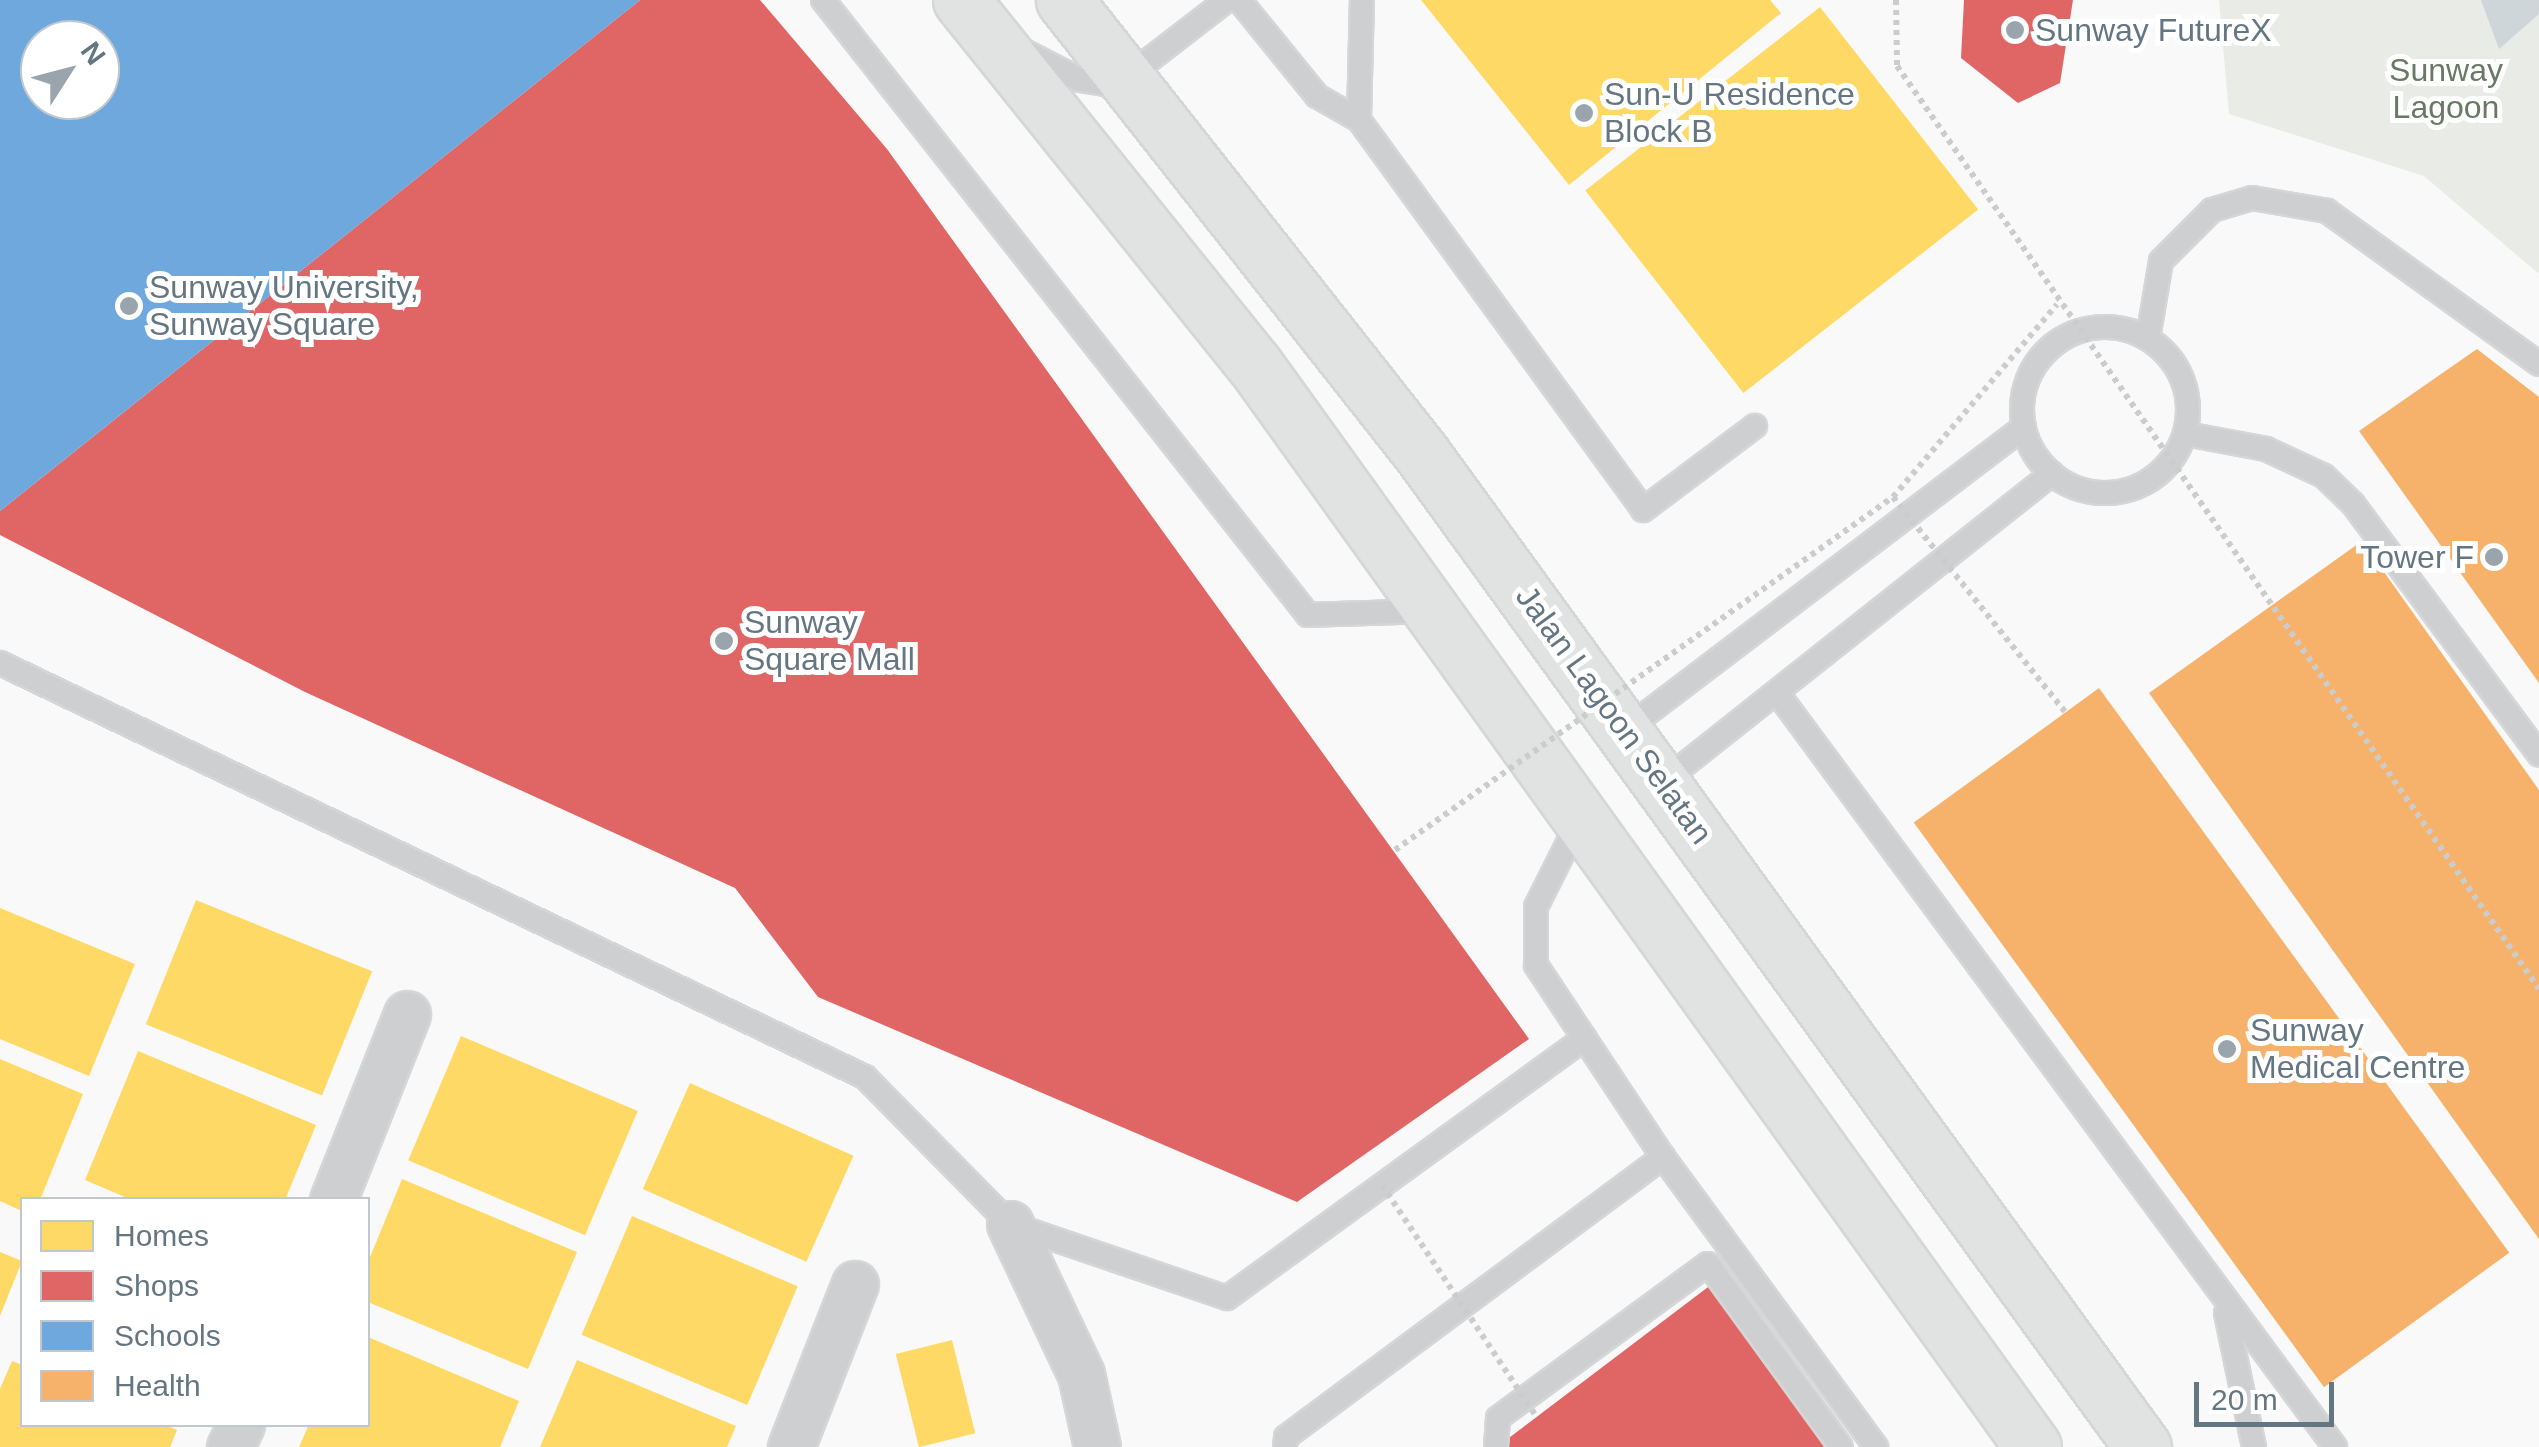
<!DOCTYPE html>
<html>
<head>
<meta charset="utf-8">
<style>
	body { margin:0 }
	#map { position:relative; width:2539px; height:1447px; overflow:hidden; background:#f9f9f9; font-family:Arial,sans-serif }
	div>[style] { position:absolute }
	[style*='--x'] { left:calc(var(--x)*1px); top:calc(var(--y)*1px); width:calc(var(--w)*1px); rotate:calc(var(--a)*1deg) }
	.green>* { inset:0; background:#e8ebe6 }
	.water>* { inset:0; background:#ced6d9 }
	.homes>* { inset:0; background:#ffd966; transform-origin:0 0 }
	.shops>* { inset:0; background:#e06666 }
	.schools>* { inset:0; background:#6fa8dc }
	.health>* { inset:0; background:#f6b26b; transform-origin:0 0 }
	.roads { filter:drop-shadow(2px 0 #d5d6d7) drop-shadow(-2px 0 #d5d6d7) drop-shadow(0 2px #d5d6d7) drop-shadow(0 -2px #d5d6d7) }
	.service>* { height:22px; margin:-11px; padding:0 11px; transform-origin:11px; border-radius:11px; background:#cecfd0 }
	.service>.ring { margin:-11px; padding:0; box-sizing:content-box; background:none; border:22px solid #cecfd0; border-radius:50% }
	.minor>* { height:45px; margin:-22.5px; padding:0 22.5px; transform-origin:22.5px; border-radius:22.5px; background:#cecfd0 }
	.secondary>* { height:55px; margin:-27.5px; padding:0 27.5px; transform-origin:27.5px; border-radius:27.5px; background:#e1e2e2 }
	.path-bridge>* { height:6px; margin-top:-3px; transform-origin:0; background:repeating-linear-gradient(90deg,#cbcccd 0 5px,transparent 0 10px) }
	.dots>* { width:28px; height:28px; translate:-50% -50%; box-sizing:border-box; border:5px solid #fff; border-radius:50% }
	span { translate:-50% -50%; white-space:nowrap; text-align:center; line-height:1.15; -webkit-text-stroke:10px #fff; paint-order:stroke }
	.poi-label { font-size:32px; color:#657683 }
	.left { translate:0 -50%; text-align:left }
	.right { translate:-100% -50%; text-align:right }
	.park-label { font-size:32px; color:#687a64 }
	.street-label { font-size:32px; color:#657683 }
	.legend { position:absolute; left:20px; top:1197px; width:350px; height:230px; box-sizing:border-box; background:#fff; border:2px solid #c1c8cd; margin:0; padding:12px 18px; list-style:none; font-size:30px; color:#657683 }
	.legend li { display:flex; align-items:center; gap:20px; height:50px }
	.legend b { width:50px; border:2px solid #c1c8cd }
	.north { position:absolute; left:20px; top:20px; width:100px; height:100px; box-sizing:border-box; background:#fff; border:2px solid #c1c8cd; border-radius:50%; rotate:54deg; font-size:28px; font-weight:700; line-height:40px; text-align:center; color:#657683 }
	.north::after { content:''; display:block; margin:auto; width:35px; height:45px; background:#99a4ac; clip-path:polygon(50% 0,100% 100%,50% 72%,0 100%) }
	.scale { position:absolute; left:2194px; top:1382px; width:140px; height:45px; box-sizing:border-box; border:5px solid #657683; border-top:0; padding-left:12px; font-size:30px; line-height:35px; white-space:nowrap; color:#657683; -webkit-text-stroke:8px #fff; paint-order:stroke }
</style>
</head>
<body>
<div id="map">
	<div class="green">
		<i style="clip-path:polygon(2219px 0,2539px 0,2539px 274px,2424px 176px,2229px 114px)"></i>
	</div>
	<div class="water">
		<i style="clip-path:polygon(2481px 0,2539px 0,2539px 14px,2499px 49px)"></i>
	</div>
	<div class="homes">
		<i style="clip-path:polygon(1421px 0,1770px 0,1781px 13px,1569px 185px)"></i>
		<i style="left:1820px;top:7px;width:257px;height:298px;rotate:52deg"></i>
		<i style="left:196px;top:900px;width:190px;height:134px;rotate:22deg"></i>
		<i style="clip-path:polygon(0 908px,135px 964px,89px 1076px,0 1039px)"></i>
		<i style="left:461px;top:1036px;width:192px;height:135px;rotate:23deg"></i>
		<i style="clip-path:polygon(138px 1051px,316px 1125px,285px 1200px,132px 1200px,85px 1180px)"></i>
		<i style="clip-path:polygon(0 1059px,83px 1094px,40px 1200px,22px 1200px,22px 1211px,0 1201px)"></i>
		<i style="left:690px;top:1083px;width:179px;height:116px;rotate:24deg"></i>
		<i style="clip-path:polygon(402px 1179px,577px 1252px,528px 1369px,368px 1302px,368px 1262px)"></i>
		<i style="left:632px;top:1216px;width:180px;height:129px;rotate:23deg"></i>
		<i style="clip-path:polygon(0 1252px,22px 1261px,0 1316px)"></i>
		<i style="clip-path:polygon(368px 1337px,519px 1401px,500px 1447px,299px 1447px,309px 1424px,368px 1424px)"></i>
		<i style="left:952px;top:1340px;width:96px;height:58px;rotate:76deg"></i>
		<i style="clip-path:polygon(577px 1360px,736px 1426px,727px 1447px,540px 1447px)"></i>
		<i style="clip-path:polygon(12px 1361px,22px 1365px,22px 1424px,164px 1424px,177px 1430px,170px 1447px,0 1447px,0 1389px)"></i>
	</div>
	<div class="shops">
		<i style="clip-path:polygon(640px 0,760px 0,887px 149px,1529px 1039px,1297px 1202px,818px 997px,735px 888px,305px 692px,0 535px,0 511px)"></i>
		<i style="clip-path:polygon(1964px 0,2073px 0,2060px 83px,2018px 103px,1961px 58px)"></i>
		<i style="clip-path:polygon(1716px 1281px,1835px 1447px,1497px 1447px)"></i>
	</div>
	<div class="schools">
		<i style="clip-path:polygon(evenodd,0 0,640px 0,0 511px,0 0,40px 40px,100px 40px,100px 100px,40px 100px,40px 40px)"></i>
	</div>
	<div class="health">
		<i style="clip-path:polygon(2477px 349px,2539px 397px,2539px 683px,2359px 431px)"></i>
		<i style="clip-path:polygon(2362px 541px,2539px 790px,2539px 1239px,2149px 693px)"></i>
		<i style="left:2099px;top:688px;width:698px;height:229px;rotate:54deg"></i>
	</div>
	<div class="roads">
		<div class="service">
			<i style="--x:823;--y:0;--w:783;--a:51.74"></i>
			<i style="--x:1308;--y:615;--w:120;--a:-1.9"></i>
			<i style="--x:1239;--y:0;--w:124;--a:50.9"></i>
			<i style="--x:1317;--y:96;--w:48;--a:29.7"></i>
			<i style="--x:1359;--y:120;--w:120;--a:-88.6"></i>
			<i style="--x:1022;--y:50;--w:65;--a:27.3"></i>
			<i style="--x:1080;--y:80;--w:25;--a:9"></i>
			<i style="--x:1105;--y:84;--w:23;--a:-18"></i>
			<i style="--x:1127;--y:77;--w:126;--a:-37.6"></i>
			<i style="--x:1359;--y:120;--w:482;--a:53.9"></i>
			<i style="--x:1643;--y:510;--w:140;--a:-36.9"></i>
			<i class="ring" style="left:2022px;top:327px;width:144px;height:144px"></i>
			<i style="--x:2148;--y:338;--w:78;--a:-80.4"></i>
			<i style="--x:2161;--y:261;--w:72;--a:-45"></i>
			<i style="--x:2212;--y:210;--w:42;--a:-16.7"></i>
			<i style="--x:2252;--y:198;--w:76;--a:9.8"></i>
			<i style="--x:2327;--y:211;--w:261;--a:35.8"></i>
			<i style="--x:2186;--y:434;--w:81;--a:10.6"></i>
			<i style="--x:2266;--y:449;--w:64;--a:25"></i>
			<i style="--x:2324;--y:476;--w:40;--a:44"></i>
			<i style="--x:2353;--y:504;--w:312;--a:53.4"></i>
			<i style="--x:0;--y:663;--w:959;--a:25.58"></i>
			<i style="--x:865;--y:1077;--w:206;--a:45.4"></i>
			<i style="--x:1010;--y:1224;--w:229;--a:18.8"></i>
			<i style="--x:1227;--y:1298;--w:442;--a:-36"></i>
			<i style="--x:1778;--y:694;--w:937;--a:53.51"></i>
			<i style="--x:1625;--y:730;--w:501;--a:-37.21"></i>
			<i style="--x:1664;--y:781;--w:495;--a:-38.4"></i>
			<i style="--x:1580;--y:819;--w:98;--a:116.6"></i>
			<i style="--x:1536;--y:907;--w:58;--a:90"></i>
			<i style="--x:1536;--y:965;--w:230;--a:56.5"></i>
			<i style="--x:1663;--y:1157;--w:360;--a:53.7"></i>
			<i style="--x:2226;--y:1313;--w:137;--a:78.2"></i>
			<i style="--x:1285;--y:1447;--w:10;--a:-84"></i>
			<i style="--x:1286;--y:1437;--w:470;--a:-36.6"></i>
			<i style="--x:1496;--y:1447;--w:29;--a:-86"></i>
			<i style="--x:1498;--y:1418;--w:260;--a:-36.3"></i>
			<i style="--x:1708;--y:1264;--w:226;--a:54"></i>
		</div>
		<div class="minor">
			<i style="--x:333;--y:1200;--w:200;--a:-68.3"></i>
			<i style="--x:1010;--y:1224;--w:166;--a:64.7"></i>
			<i style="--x:1081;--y:1374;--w:75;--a:77.6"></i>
			<i style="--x:230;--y:1447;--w:25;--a:-64"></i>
			<i style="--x:791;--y:1447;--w:175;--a:-68.6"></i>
		</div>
		<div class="secondary">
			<i style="--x:961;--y:0;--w:467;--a:51.2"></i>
			<i style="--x:1254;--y:364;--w:1334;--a:54.27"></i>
			<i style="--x:1064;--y:0;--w:578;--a:51.74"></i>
			<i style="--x:1422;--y:454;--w:1227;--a:54.02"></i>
		</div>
	</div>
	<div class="path-bridge">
		<i style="--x:1896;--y:0;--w:66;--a:89.1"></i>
		<i style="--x:1897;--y:66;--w:1124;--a:55.18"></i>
		<i style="--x:1893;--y:497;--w:275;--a:51.3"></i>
		<i style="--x:1395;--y:850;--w:610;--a:-35.33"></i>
		<i style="--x:1893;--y:497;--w:253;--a:-49.6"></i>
		<i style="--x:1382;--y:1185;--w:279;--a:56.3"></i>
	</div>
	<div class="dots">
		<i style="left:2015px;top:30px;background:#99a4ac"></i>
		<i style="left:1584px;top:113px;background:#99a4ac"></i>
		<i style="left:129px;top:306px;background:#99a4ac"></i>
		<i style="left:2494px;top:557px;background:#99a4ac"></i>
		<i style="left:724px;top:641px;background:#99a4ac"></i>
		<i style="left:2227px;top:1049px;background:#99a4ac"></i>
	</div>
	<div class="poi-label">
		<span class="left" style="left:2035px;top:30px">Sunway FutureX</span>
		<span class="left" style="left:1604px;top:113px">Sun-U Residence<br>Block B</span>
		<span class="left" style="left:149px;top:306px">Sunway University,<br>Sunway Square</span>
		<span class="right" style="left:2474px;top:557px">Tower F</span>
		<span class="left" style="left:744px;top:641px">Sunway<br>Square Mall</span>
		<span class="left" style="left:2250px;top:1049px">Sunway<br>Medical Centre</span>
	</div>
	<div class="park-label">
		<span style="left:2446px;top:89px">Sunway<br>Lagoon</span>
	</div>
	<div class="street-label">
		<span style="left:1614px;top:715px;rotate:54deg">Jalan Lagoon Selatan</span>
	</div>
	<ul class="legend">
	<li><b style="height:28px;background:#ffd966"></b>Homes</li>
	<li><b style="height:28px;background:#e06666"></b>Shops</li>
	<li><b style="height:28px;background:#6fa8dc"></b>Schools</li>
	<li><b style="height:28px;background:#f6b26b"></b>Health</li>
	</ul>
	<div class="north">N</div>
	<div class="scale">20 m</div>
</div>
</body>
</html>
